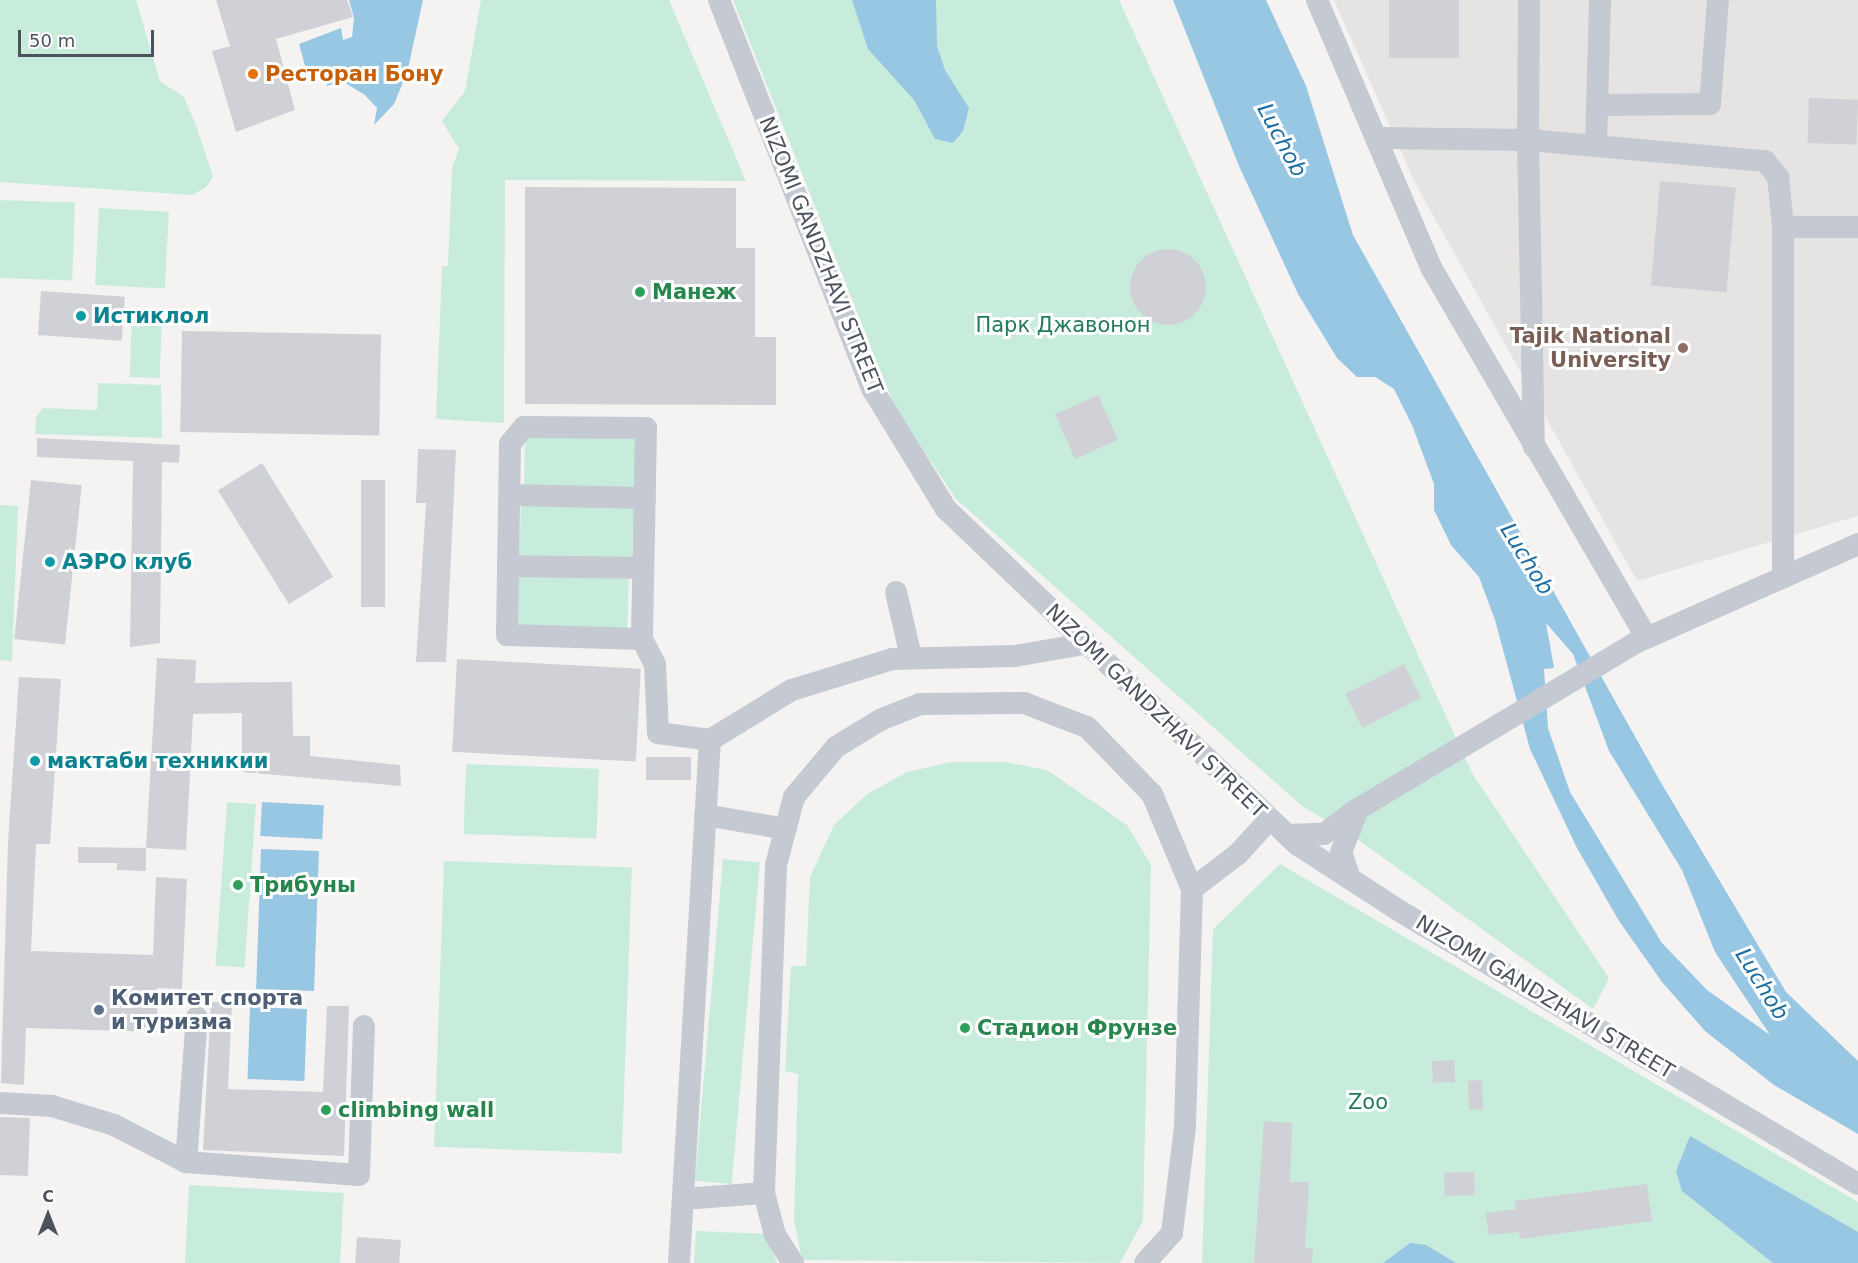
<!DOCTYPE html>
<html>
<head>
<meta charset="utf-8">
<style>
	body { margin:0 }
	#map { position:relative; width:1858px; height:1263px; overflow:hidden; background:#f4f3f2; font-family:"DejaVu Sans",sans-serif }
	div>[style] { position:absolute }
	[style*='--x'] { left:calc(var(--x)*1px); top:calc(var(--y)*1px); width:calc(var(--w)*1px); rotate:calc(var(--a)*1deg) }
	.education>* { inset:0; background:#e5e4e3 }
	.green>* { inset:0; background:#c7ecdc; transform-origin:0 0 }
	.water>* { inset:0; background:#98c7e4; transform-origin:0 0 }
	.building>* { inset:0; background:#d0d1d6; transform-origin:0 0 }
	.round { border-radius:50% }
	.minor>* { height:22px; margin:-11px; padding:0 11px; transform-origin:11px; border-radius:11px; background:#c5cad2 }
	.dots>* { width:16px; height:16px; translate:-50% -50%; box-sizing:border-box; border:3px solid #fff; border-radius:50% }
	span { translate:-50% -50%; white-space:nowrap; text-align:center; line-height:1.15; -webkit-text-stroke:6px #fff; paint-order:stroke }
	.food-label { font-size:21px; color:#c56008; font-weight:700 }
	.left { translate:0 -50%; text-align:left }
	.street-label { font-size:21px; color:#4c525e }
	.leisure-label { font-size:21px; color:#27864d; font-weight:700 }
	.culture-label { font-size:21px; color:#0d838f; font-weight:700 }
	.park-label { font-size:21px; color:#227a5d }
	.education-label { font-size:21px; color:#785e54; font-weight:700 }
	.right { translate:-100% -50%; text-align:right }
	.service-label { font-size:21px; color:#4e5e75; font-weight:700 }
	.water-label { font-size:22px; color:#1c6da1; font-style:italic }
	.north { position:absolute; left:18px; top:1185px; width:60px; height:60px; -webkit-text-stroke:4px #fff; paint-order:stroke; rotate:0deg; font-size:16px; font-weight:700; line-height:24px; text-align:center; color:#4c525e }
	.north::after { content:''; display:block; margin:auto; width:21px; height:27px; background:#4c525e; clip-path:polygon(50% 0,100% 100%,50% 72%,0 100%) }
	.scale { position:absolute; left:18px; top:30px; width:136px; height:27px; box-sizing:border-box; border:3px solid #4c525e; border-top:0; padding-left:8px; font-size:18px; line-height:21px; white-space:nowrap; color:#4c525e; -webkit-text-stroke:4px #fff; paint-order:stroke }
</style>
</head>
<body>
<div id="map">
	<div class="education">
		<i style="clip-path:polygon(1334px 0,1858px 0,1858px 516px,1637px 581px,1414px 181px)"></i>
	</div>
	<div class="green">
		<i style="clip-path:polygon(0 0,136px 0,160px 81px,184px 97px,196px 125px,213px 177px,206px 187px,192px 195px,0 182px)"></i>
		<i style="clip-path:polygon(481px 0,669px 0,746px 181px,505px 180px,504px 423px,436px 419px,442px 266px,448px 266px,452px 168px,459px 149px,442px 121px,465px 91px)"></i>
		<i style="clip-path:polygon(733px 0,1119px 0,1472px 773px,1609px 978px,1593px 1009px,1350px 834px,1302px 806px,956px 499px,896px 410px)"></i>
		<i style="left:0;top:200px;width:75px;height:78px;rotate:2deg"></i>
		<i style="left:99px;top:208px;width:70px;height:77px;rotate:3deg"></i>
		<i style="left:132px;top:313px;width:30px;height:64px;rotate:2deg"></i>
		<i style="clip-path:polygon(98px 383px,161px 385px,162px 438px,35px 434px,36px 417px,43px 408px,97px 410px)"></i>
		<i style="left:525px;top:435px;width:112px;height:53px;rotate:1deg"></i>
		<i style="left:521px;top:504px;width:113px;height:51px;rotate:2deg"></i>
		<i style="clip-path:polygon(0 505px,18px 506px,12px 661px,0 660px)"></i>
		<i style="left:518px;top:575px;width:111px;height:58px;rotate:2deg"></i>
		<i style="clip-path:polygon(952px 762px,1005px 762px,1047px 770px,1127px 825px,1151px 865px,1143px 1221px,1120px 1263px,802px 1260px,794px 1221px,798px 1074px,785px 1071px,791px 966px,806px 966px,810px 877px,834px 825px,867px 794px,907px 772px)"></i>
		<i style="left:466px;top:764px;width:133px;height:70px;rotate:2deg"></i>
		<i style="left:227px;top:802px;width:29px;height:164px;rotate:4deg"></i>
		<i style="left:723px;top:859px;width:37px;height:323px;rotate:5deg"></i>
		<i style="left:444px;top:861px;width:188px;height:286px;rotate:2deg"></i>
		<i style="clip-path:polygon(1280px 864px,1858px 1202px,1858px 1263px,1202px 1263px,1213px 929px)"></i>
		<i style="left:189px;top:1185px;width:155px;height:78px;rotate:3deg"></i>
		<i style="clip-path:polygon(696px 1231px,767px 1234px,777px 1263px,694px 1263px)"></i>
	</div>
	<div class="water">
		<i style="clip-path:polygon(349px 0,423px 0,407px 73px,394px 104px,374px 125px,377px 108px,365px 95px,342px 81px,327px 86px,323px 68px,307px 73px,299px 44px,341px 28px,343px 40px,352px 37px,354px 18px)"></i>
		<i style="clip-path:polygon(852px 0,936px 0,937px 46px,945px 70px,969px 108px,963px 131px,953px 143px,935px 139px,914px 100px,868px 49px)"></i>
		<i style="clip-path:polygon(evenodd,1173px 0,1266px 0,1306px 86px,1353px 235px,1660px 781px,1786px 992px,1858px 1061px,1858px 1134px,1774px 1085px,1705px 1031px,1662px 982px,1619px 921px,1577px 848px,1530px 749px,1495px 620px,1479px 577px,1451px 545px,1434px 510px,1434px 484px,1412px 425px,1394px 389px,1375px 377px,1357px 377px,1337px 358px,1298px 294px,1239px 166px,1173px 0,1546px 623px,1573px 654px,1609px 751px,1682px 870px,1715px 952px,1770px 1035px,1707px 990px,1662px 943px,1570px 792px,1548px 728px,1544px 669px,1554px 668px,1546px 623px)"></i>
		<i style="left:262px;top:802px;width:62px;height:34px;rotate:3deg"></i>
		<i style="left:261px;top:849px;width:58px;height:140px;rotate:2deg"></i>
		<i style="left:250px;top:1007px;width:57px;height:72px;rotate:2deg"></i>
		<i style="clip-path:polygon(1690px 1136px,1858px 1232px,1858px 1263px,1773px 1263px,1682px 1191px,1676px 1171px)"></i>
		<i style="clip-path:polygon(1410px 1243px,1426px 1245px,1456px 1263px,1383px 1263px)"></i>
	</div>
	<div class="building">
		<i style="clip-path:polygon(216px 0,347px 0,353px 17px,276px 39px,295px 110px,236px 132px,212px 51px,230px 46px)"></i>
		<i style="left:1389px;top:0;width:70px;height:58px"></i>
		<i style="left:1809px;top:98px;width:49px;height:45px;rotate:2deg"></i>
		<i style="left:1660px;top:181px;width:76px;height:105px;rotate:5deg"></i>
		<i style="clip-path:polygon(525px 187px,736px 188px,736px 248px,755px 248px,755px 337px,776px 337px,776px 405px,525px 404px)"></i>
		<i class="round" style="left:1130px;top:249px;width:76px;height:76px"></i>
		<i style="left:41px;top:291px;width:84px;height:44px;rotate:4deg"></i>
		<i style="left:182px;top:331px;width:199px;height:101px;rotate:1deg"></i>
		<i style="left:1098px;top:395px;width:49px;height:47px;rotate:66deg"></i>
		<i style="clip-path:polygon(37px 438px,180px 445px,179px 463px,162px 462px,160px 643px,130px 647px,133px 461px,37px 457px)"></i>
		<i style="clip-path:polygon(418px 449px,456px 450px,446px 662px,416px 662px,426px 503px,416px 503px)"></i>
		<i style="left:262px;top:463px;width:134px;height:52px;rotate:58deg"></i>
		<i style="left:31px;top:480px;width:51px;height:160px;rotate:6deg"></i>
		<i style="left:385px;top:480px;width:127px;height:24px;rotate:90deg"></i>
		<i style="clip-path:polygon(157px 658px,196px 660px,195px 683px,292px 682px,293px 736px,310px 736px,310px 756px,400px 765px,401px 786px,242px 772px,242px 713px,193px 714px,186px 850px,146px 848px)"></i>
		<i style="left:457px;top:659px;width:184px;height:93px;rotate:3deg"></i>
		<i style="left:1404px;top:664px;width:38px;height:66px;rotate:63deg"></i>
		<i style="clip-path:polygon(19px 677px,61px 679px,50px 844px,36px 844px,31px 951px,153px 955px,156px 877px,187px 879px,182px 989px,157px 988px,157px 1032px,26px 1028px,24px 1085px,1px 1083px,8px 842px)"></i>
		<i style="left:646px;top:757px;width:45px;height:23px"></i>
		<i style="clip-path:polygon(78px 847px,146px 848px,146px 871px,117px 870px,117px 863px,78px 863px)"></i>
		<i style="clip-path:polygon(211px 1002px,232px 1002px,228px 1089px,323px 1092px,327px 1006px,349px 1006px,344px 1156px,203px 1150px)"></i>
		<i style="left:1454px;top:1060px;width:22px;height:22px;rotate:87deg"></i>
		<i style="left:1482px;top:1080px;width:29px;height:14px;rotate:88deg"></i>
		<i style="left:0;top:1117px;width:30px;height:58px;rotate:2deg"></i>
		<i style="clip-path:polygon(1264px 1121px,1292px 1123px,1290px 1182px,1309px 1182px,1305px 1248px,1313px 1249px,1312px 1263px,1254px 1263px)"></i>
		<i style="left:1474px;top:1172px;width:23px;height:30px;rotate:88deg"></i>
		<i style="clip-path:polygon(1647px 1184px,1652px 1221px,1520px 1239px,1519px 1232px,1489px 1235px,1485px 1213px,1516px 1209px,1515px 1201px)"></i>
		<i style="left:357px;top:1237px;width:44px;height:26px;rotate:4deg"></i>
	</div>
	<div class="minor">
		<i style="--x:719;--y:0;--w:419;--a:68.5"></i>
		<i style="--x:873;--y:390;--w:140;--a:58.5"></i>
		<i style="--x:946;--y:509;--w:487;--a:43.7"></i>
		<i style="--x:1298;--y:845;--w:119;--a:33"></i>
		<i style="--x:1398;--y:910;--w:535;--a:30.78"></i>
		<i style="--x:1317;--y:0;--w:293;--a:66.9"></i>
		<i style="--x:1432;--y:269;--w:427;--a:59.8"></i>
		<i style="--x:1529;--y:0;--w:140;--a:90.4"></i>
		<i style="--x:1528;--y:140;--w:238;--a:5.1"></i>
		<i style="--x:1765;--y:161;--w:21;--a:51"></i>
		<i style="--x:1778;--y:177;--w:50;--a:84.3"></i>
		<i style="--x:1597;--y:105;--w:113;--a:-0.5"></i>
		<i style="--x:1710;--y:104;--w:104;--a:-85.6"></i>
		<i style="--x:1380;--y:138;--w:148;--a:0.8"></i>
		<i style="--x:1528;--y:140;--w:307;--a:88.9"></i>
		<i style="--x:1596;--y:145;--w:145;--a:-88.4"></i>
		<i style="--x:510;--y:495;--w:135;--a:1.3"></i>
		<i style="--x:508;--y:566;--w:135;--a:0.8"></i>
		<i style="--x:1783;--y:575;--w:348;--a:-90"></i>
		<i style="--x:1783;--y:227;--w:75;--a:0"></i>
		<i style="--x:896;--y:592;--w:67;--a:77"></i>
		<i style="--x:642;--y:639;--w:135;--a:-178.3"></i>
		<i style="--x:507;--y:635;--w:191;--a:-89.1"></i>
		<i style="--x:510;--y:444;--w:22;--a:-51"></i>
		<i style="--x:524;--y:427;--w:122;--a:0.5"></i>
		<i style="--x:646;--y:428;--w:211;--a:91.1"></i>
		<i style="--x:642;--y:639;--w:28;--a:63"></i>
		<i style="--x:655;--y:664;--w:69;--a:87.5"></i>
		<i style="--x:658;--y:733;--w:52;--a:7.7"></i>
		<i style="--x:710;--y:740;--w:96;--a:-31.4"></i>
		<i style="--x:792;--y:690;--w:105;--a:-17.2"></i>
		<i style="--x:892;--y:659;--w:123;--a:-1.4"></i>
		<i style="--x:1015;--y:656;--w:70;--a:-9.9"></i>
		<i style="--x:705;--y:815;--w:82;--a:9.8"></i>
		<i style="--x:1287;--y:835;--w:37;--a:-2"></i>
		<i style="--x:1324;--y:834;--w:41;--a:-37.1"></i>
		<i style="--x:1350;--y:879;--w:28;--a:-108"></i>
		<i style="--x:1341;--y:852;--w:46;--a:-68.4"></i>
		<i style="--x:1358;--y:809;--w:323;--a:-30.9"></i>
		<i style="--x:1635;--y:643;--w:244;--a:-23.9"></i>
		<i style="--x:1192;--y:889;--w:58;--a:-37.3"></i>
		<i style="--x:1238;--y:854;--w:46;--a:-47.6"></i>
		<i style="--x:0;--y:1103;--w:52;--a:3.3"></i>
		<i style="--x:52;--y:1106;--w:65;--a:17"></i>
		<i style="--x:114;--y:1125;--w:81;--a:27.2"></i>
		<i style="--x:186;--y:1162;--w:173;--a:4.3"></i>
		<i style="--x:359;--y:1175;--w:149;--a:-88.1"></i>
		<i style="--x:186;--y:1162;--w:145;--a:-85.7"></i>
		<i style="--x:764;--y:1193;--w:43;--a:75.3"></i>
		<i style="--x:775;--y:1235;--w:33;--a:57"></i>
		<i style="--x:683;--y:1199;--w:81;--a:-4.2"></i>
		<i style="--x:764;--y:1193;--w:328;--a:-87.9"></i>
		<i style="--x:776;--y:865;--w:70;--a:-75.2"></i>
		<i style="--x:794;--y:797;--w:65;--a:-50"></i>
		<i style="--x:836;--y:747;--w:52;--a:-31.5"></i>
		<i style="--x:880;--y:720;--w:43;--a:-21.8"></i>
		<i style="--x:920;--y:704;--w:104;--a:-0.6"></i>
		<i style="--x:1024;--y:703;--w:67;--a:20.9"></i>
		<i style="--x:1087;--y:727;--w:93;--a:45.9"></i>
		<i style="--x:1152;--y:794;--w:103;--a:67.2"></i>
		<i style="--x:1192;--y:889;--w:238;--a:91.7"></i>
		<i style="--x:1185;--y:1127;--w:107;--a:97"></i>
		<i style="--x:1172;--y:1233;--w:40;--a:132"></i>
		<i style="--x:679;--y:1263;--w:524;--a:-86.61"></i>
	</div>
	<div class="dots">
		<i style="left:253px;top:74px;background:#e8710a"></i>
		<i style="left:640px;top:292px;background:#2e9e5b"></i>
		<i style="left:81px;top:316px;background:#0f9aa8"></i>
		<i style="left:1683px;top:348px;background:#8d6e63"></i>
		<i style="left:50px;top:562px;background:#0f9aa8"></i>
		<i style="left:35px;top:761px;background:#0f9aa8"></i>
		<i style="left:238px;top:885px;background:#2e9e5b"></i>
		<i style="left:99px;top:1010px;background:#5c6f8a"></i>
		<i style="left:965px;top:1028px;background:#2e9e5b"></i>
		<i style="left:326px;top:1110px;background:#2e9e5b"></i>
	</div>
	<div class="food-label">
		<span class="left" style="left:265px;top:74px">Ресторан Бону</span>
	</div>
	<div class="street-label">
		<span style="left:821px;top:255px;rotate:68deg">NIZOMI GANDZHAVI STREET</span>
		<span style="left:1156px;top:711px;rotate:44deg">NIZOMI GANDZHAVI STREET</span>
		<span style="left:1545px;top:997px;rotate:31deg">NIZOMI GANDZHAVI STREET</span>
	</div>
	<div class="leisure-label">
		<span class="left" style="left:652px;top:292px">Манеж</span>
		<span class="left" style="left:250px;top:885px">Трибуны</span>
		<span class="left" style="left:977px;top:1028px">Стадион Фрунзе</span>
		<span class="left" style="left:338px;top:1110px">climbing wall</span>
	</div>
	<div class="culture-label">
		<span class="left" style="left:93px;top:316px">Истиклол</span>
		<span class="left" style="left:62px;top:562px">АЭРО клуб</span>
		<span class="left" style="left:47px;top:761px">мактаби техникии</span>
	</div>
	<div class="park-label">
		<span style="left:1063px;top:325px">Парк Джавонон</span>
		<span style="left:1368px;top:1102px">Zoo</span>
	</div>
	<div class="education-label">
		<span class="right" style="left:1671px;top:348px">Tajik National<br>University</span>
	</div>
	<div class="service-label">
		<span class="left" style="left:111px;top:1010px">Комитет спорта<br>и туризма</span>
	</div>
	<div class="water-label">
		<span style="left:1282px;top:140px;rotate:62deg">Luchob</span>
		<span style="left:1527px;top:559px;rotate:58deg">Luchob</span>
		<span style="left:1762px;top:984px;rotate:58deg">Luchob</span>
	</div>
	<div class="north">С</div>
	<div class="scale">50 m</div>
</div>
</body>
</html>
